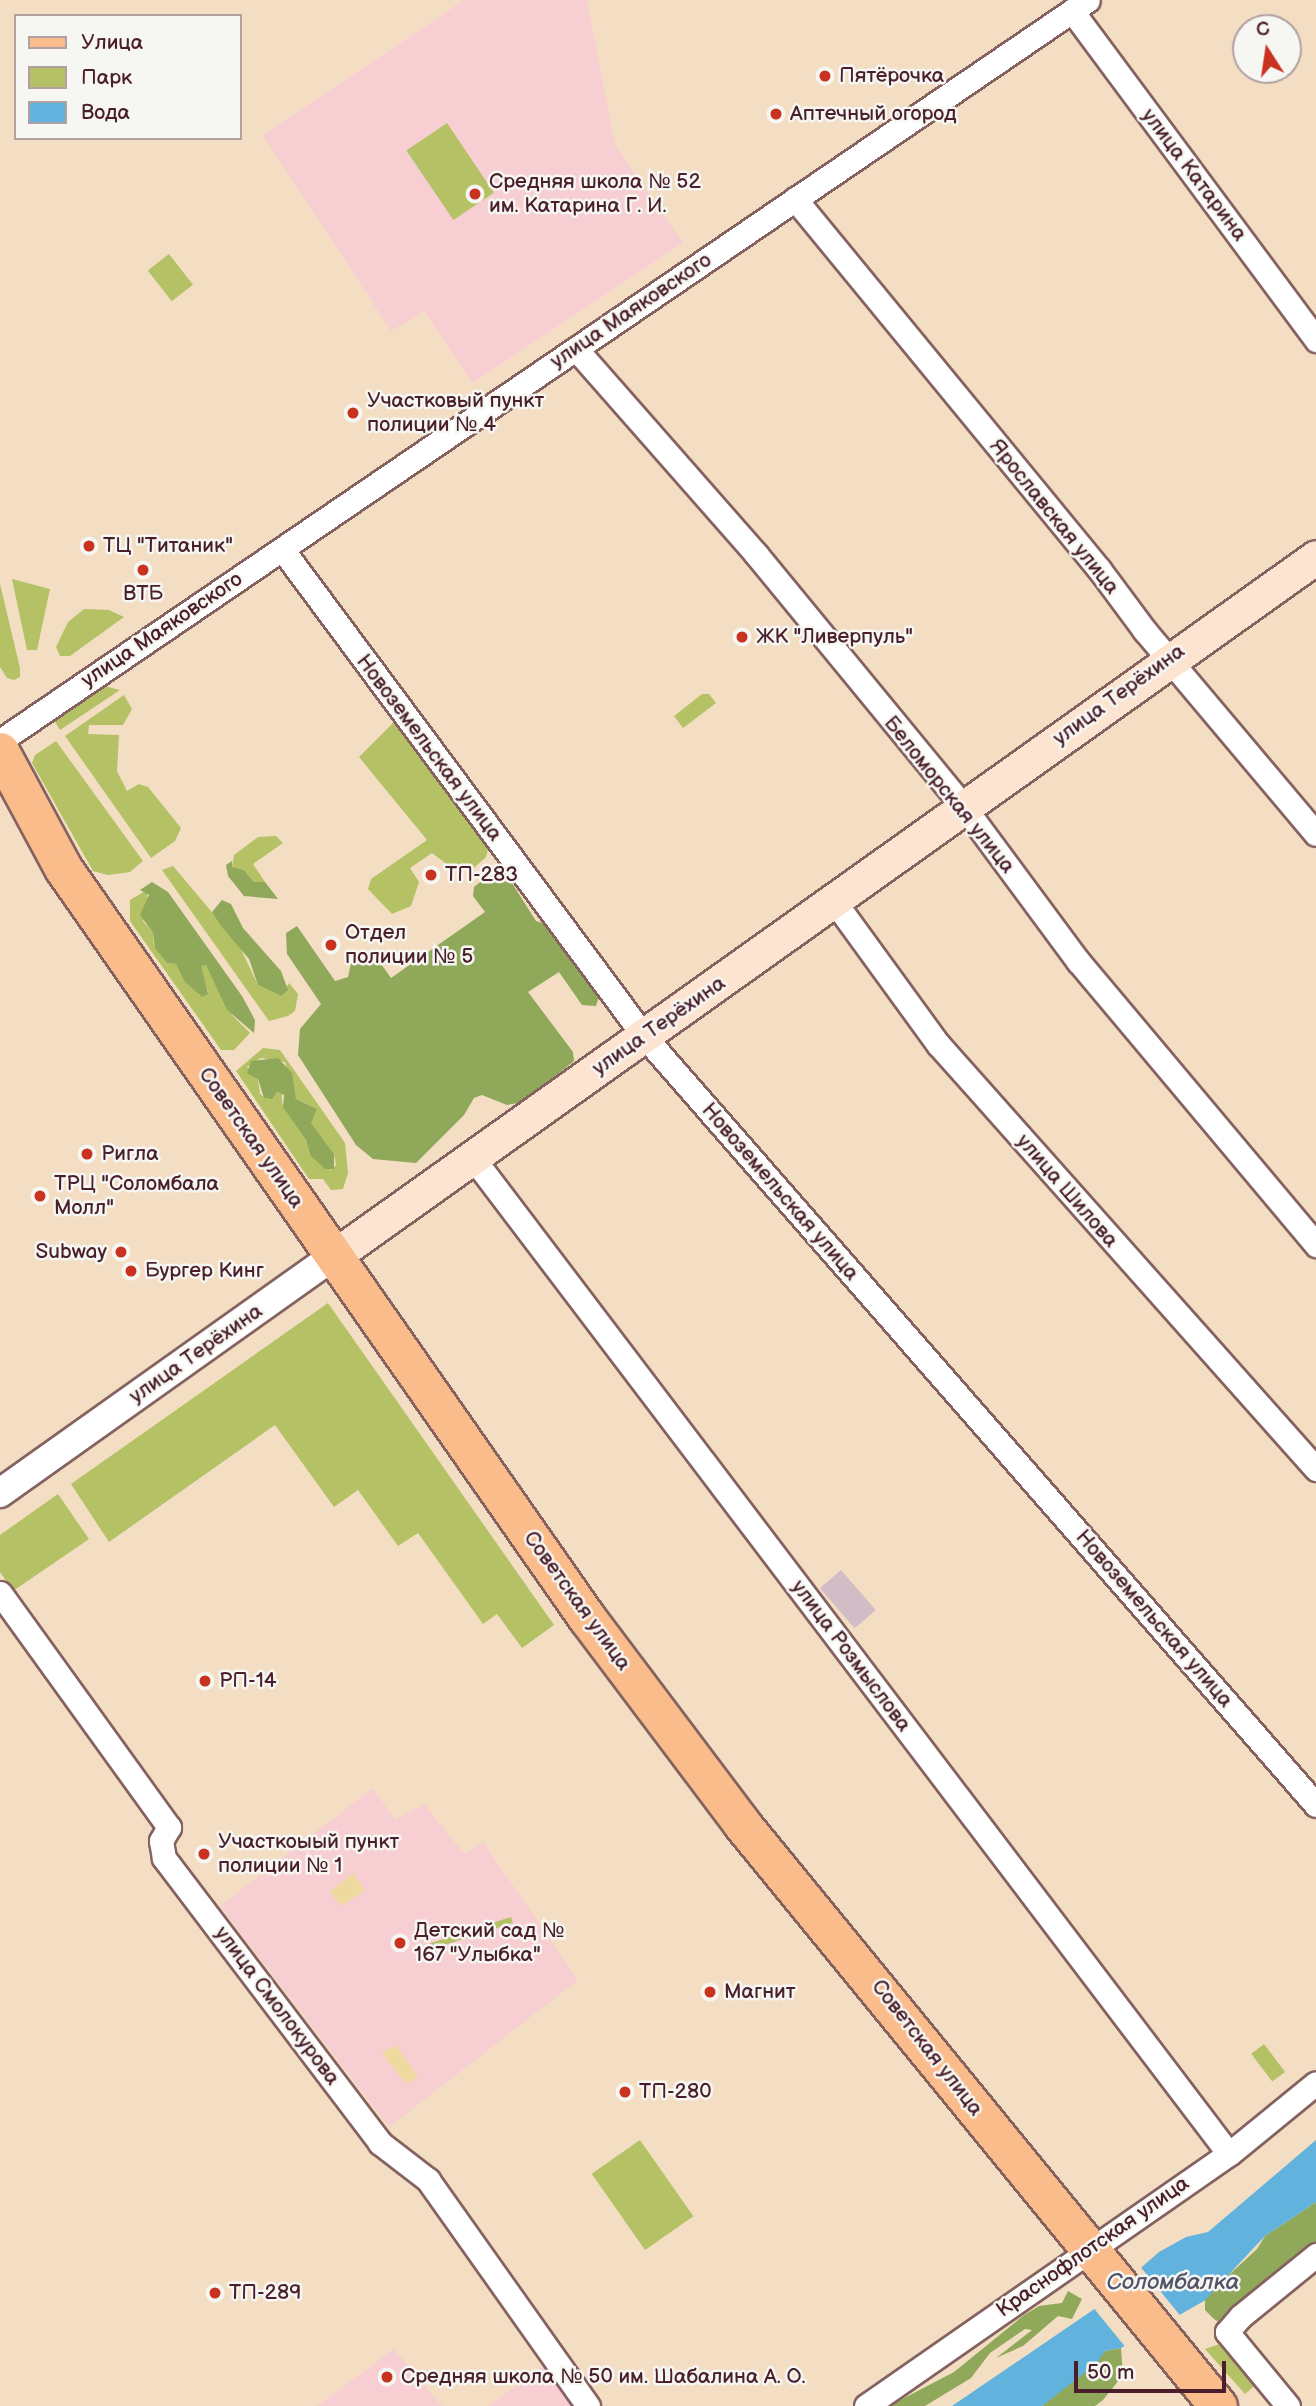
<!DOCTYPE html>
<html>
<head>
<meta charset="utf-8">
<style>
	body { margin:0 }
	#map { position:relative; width:1316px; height:2406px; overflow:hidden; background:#f3dec3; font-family:"Balsamiq Sans",sans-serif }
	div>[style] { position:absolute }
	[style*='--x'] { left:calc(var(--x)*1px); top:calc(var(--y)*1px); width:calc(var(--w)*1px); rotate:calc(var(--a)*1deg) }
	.built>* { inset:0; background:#f7cfd2 }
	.industrial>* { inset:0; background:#d2bdc6; transform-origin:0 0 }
	.green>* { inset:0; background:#b4c265; transform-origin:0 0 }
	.forest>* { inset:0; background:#8fa85a }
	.sand>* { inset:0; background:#eeda9e }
	.water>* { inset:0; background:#61b2dc }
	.pier>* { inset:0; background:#f3dec3 }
	.roads { filter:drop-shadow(2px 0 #856260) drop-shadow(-2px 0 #856260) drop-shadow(0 2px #856260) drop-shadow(0 -2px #856260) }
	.minor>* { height:23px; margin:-11.5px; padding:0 11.5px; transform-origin:11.5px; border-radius:11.5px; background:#fff }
	.tertiary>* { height:28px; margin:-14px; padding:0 14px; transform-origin:14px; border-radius:14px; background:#fff }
	.secondary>* { height:33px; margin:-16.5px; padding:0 16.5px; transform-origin:16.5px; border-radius:16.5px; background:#fde4d1 }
	.primary>* { height:37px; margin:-18.5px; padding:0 18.5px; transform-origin:18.5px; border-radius:18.5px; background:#fabc8b }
	.dots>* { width:19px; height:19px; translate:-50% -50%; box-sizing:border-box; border:4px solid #f6f6f2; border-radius:50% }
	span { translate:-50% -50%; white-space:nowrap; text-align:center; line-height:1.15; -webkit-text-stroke:5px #f6f6f2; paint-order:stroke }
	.poi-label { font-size:21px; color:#4a1f2b }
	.left { translate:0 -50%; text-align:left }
	.right { translate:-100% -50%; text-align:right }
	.street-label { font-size:21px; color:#4a1f2b }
	.water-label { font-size:23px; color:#525269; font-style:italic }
	.legend { position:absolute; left:14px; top:14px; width:228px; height:126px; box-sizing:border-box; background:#f6f6f2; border:2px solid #b1a0a2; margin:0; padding:9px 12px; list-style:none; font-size:21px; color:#4a1f2b }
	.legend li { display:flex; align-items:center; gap:14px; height:35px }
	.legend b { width:35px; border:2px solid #b1a0a2 }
	.north { position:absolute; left:1232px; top:14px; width:70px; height:70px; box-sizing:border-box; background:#f6f6f2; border:2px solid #b1a0a2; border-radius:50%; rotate:348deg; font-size:19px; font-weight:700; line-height:28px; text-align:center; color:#4a1f2b }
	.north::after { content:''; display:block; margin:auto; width:24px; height:32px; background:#c8321e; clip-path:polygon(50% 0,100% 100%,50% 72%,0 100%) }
	.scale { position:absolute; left:1074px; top:2361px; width:152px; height:32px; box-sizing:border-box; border:4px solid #4a1f2b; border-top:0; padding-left:9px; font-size:21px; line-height:24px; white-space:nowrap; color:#4a1f2b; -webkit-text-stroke:5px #f6f6f2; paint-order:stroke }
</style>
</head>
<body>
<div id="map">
	<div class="built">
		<i style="clip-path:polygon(464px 0,587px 0,615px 145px,683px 243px,473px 383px,424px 311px,391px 331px,263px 135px)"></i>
		<i style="clip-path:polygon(373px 1788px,395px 1820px,424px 1804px,464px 1854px,483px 1842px,578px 1980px,389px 2127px,220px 1906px)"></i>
		<i style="clip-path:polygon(394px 2349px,442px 2406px,317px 2406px)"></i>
		<i style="clip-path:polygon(546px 2364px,575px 2406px,488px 2406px)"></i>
	</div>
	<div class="industrial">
		<i style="left:841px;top:1570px;width:53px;height:28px;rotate:49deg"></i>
	</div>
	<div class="green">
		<i style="left:447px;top:123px;width:84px;height:49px;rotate:56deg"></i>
		<i style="left:169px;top:254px;width:39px;height:27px;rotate:52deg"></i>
		<i style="clip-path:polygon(12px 579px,50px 589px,37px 650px,27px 650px)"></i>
		<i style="clip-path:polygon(0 584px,20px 668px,20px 677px,14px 680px,7px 678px,0 667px)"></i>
		<i style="clip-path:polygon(84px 609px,109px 610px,124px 617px,70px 656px,60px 656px,56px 647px,68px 622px)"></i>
		<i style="clip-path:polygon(100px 685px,120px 690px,60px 730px,52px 717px)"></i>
		<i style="clip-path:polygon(702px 694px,709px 694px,716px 703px,683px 728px,674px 716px)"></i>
		<i style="clip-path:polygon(124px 695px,132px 709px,123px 725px,89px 725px,88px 734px,119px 735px,117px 771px,127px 791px,139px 784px,148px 787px,181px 828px,175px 841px,151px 858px,65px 736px)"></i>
		<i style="clip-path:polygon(397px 719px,489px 845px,486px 857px,474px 868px,453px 869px,432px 853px,410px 868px,419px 882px,411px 906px,392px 914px,368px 889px,371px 879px,427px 840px,359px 757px)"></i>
		<i style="clip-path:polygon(56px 741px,143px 861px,130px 872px,108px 875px,93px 871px,32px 763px,35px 755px)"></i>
		<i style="clip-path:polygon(276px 836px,283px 843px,253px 864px,265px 882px,254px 882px,244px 870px,232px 867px,234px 855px,258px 837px)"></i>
		<i style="clip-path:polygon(173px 866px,238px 943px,258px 985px,281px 996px,289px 983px,298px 994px,295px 1011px,288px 1016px,269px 1021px,162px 870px)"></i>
		<i style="clip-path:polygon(147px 890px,148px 904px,143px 921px,153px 933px,154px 945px,167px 963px,176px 964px,199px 995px,208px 992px,201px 974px,201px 965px,206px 965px,232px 1015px,250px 1033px,234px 1050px,221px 1050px,130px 921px,130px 900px)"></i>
		<i style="clip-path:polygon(evenodd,263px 1048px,280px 1050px,345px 1143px,348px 1173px,343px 1189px,331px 1190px,323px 1179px,309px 1179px,236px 1071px,263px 1048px,261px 1058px,285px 1062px,296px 1099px,317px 1109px,310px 1122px,334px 1154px,336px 1165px,331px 1170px,310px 1155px,306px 1140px,282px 1103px,282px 1094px,277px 1092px,267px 1099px,260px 1094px,258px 1079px,247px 1067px,261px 1058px)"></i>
		<i style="clip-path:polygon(328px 1303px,554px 1625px,522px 1648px,497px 1614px,483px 1624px,418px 1533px,398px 1546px,358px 1490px,334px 1507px,275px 1425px,109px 1542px,71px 1484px)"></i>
		<i style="clip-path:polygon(58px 1494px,89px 1539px,13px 1591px,0 1572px,0 1535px)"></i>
		<i style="left:511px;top:1917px;width:6px;height:88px;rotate:72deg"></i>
		<i style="left:1264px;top:2044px;width:35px;height:16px;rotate:53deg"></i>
		<i style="left:640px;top:2140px;width:93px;height:59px;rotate:55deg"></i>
		<i style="clip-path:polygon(1228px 2341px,1260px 2381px,1245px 2394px,1205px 2349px)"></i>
	</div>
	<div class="forest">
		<i style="clip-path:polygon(232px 861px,232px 867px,244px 870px,254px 882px,265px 882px,278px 899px,244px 896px,228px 876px,226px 865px)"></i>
		<i style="clip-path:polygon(504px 877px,512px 883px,536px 921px,550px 925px,601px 990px,596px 1006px,582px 1005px,559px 972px,528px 992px,573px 1052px,574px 1061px,523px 1102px,507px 1105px,482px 1095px,474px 1098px,464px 1115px,416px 1163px,373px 1159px,356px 1145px,298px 1055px,300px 1029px,321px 1004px,287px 954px,286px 933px,297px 926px,335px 981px,348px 977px,351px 963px,359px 958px,379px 961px,391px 978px,485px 912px,473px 896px,474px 887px,484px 879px)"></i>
		<i style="clip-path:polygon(152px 882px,168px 892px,242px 996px,255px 1020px,254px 1033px,227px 1010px,206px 965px,201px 966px,208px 994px,202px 997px,185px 982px,176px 964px,167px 963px,155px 948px,153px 933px,140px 915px,149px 895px,140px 890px)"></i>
		<i style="clip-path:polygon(222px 900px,231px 904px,243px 928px,281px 971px,288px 990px,281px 996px,258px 985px,249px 959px,221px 926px,212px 912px)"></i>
		<i style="clip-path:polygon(278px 1058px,292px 1073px,296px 1099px,317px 1109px,311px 1123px,334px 1154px,334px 1169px,325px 1169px,310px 1155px,306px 1140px,283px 1107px,284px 1095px,277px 1092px,272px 1099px,264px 1098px,258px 1079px,247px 1073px,251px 1061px)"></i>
		<i style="clip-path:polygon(1316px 2202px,1316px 2242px,1258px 2286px,1223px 2325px,1214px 2319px,1205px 2310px,1205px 2297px,1257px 2249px,1265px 2236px)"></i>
		<i style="clip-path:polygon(1068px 2291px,1082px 2299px,1072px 2319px,1058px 2316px,1023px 2346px,996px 2358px,1032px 2330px,1025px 2329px,990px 2353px,971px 2378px,925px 2406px,889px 2406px,954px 2372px,1024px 2315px,1039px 2306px,1062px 2303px)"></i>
		<i style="clip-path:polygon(1121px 2348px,1123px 2375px,1103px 2400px,1095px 2406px,1042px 2406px,1105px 2351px)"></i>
	</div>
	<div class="sand">
		<i style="clip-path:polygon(353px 1873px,365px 1890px,341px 1906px,330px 1892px)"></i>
		<i style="clip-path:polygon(396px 2045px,418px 2077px,406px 2084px,382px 2053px)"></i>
	</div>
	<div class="water">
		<i style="clip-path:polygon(1316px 2140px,1316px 2202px,1265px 2236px,1204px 2301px,1121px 2348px,1105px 2351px,1096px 2364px,1042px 2406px,952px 2406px,1093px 2310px,1159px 2252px,1186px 2237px,1208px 2232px)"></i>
	</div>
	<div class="pier">
		<i style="clip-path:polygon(1139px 2265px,1183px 2319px,1127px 2349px,1092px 2306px)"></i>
	</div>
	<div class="roads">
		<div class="minor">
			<i style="--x:1072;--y:11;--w:410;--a:53.4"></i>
			<i style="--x:795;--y:199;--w:479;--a:50.6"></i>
			<i style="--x:1099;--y:569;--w:77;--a:53.4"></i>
			<i style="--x:1145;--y:631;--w:265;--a:49.9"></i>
			<i style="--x:576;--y:349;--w:273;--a:48.7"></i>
			<i style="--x:756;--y:554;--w:328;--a:50.6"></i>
			<i style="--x:964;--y:807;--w:192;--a:53.5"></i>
			<i style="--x:1078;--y:961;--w:371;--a:50"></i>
			<i style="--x:282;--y:549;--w:607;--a:53.38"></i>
			<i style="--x:644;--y:1036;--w:1021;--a:48.85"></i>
			<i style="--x:0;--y:741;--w:1316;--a:-34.26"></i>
			<i style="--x:834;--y:901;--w:177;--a:54"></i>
			<i style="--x:938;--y:1044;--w:569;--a:48.35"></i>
			<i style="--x:473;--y:1158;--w:1250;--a:52.8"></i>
			<i style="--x:0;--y:1593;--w:289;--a:54.2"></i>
			<i style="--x:169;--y:1827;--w:16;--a:120"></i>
			<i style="--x:161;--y:1841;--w:17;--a:80"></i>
			<i style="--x:164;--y:1858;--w:358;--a:52.8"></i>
			<i style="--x:380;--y:2143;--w:61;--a:37.6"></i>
			<i style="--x:428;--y:2180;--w:277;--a:54.7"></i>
			<i style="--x:866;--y:2406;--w:442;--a:-34.8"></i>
			<i style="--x:1229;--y:2154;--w:112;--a:-39.2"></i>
			<i style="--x:1288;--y:2406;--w:96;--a:-129.5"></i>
			<i style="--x:1227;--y:2332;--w:21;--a:-49"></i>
			<i style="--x:1241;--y:2316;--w:97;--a:-39.1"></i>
		</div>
		<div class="tertiary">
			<i style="--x:0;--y:1493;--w:410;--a:-35.4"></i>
		</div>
		<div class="secondary">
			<i style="--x:334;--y:1256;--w:1205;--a:-35.44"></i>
		</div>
		<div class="primary">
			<i style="--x:0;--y:751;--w:133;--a:61.7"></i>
			<i style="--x:63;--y:868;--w:915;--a:55.06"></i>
			<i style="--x:587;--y:1618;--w:258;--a:53"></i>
			<i style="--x:742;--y:1824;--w:752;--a:50.72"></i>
		</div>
	</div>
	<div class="dots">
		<i style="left:825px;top:76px;background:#c8321e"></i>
		<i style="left:776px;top:114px;background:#c8321e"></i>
		<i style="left:475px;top:194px;background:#c8321e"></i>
		<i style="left:353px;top:413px;background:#c8321e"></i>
		<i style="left:89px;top:546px;background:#c8321e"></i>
		<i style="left:143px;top:570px;background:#c8321e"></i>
		<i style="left:742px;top:637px;background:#c8321e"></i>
		<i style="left:431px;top:875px;background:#c8321e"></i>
		<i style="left:331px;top:945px;background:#c8321e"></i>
		<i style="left:87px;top:1154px;background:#c8321e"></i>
		<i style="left:40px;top:1196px;background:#c8321e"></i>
		<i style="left:121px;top:1252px;background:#c8321e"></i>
		<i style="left:131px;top:1271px;background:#c8321e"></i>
		<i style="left:205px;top:1681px;background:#c8321e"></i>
		<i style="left:204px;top:1854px;background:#c8321e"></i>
		<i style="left:400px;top:1943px;background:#c8321e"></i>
		<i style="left:710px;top:1992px;background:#c8321e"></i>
		<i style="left:625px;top:2092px;background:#c8321e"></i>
		<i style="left:215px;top:2293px;background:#c8321e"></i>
		<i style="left:387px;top:2377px;background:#c8321e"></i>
	</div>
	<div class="poi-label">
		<span class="left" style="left:839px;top:76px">Пятёрочка</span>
		<span class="left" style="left:790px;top:114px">Аптечный огород</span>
		<span class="left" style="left:489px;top:194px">Средняя школа № 52<br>им. Катарина Г. И.</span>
		<span class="left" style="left:367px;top:413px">Участковый пункт<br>полиции № 4</span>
		<span class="left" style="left:103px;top:546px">ТЦ "Титаник"</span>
		<span style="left:143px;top:594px">ВТБ</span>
		<span class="left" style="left:756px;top:637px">ЖК "Ливерпуль"</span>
		<span class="left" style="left:445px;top:875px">ТП-283</span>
		<span class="left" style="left:345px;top:945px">Отдел<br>полиции № 5</span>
		<span class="left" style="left:101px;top:1154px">Ригла</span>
		<span class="left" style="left:54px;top:1196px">ТРЦ "Соломбала<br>Молл"</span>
		<span class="right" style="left:107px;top:1252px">Subway</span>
		<span class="left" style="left:145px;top:1271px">Бургер Кинг</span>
		<span class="left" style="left:219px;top:1681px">РП-14</span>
		<span class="left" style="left:218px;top:1854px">Участкоыый пункт<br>полиции № 1</span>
		<span class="left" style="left:414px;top:1943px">Детский сад №<br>167 "Улыбка"</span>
		<span class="left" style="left:724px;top:1992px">Магнит</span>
		<span class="left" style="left:639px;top:2092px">ТП-280</span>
		<span class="left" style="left:229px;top:2293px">ТП-289</span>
		<span class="left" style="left:401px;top:2377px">Средняя школа № 50 им. Шабалина А. О.</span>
	</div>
	<div class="street-label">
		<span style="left:1194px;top:175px;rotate:53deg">улица Катарина</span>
		<span style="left:631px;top:311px;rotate:-34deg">улица Маяковского</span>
		<span style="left:1054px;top:517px;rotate:51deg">Ярославская улица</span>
		<span style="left:162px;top:630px;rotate:-34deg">улица Маяковского</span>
		<span style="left:1119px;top:695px;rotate:-36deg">улица Терёхина</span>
		<span style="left:429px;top:748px;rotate:53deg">Новоземельская улица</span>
		<span style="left:949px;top:795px;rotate:51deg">Беломорская улица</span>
		<span style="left:659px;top:1026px;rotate:-35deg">улица Терёхина</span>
		<span style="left:251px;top:1138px;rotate:55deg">Советская улица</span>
		<span style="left:1067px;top:1191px;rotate:49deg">улица Шилова</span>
		<span style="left:780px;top:1192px;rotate:49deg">Новоземельская улица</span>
		<span style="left:196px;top:1354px;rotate:-35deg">улица Терёхина</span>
		<span style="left:577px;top:1601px;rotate:54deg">Советская улица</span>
		<span style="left:1154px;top:1619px;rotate:49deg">Новоземельская улица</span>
		<span style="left:851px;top:1656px;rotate:53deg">улица Розмыслова</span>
		<span style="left:277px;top:2006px;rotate:53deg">улица Смолокурова</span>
		<span style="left:927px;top:2048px;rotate:52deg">Советская улица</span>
		<span style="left:1093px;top:2247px;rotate:-35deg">Краснофлотская улица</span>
	</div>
	<div class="water-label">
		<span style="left:1173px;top:2282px">Соломбалка</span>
	</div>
	<ul class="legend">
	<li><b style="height:9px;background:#fabc8b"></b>Улица</li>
	<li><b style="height:19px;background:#b4c265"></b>Парк</li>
	<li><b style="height:19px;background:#61b2dc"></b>Вода</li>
	</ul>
	<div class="north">С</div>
	<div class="scale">50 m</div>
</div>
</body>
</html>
